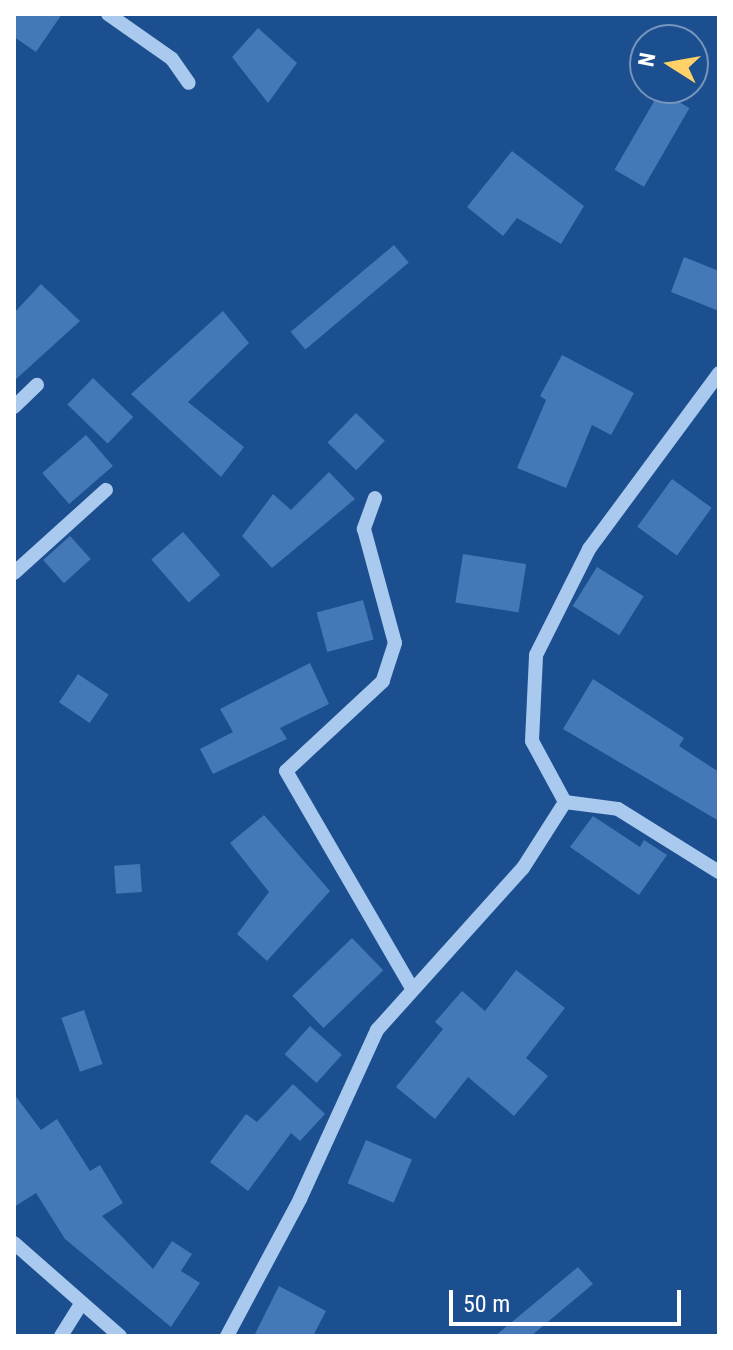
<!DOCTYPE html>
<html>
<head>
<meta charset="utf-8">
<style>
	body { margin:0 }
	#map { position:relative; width:733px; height:1350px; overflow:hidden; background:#1b4f8f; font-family:"Roboto Condensed",sans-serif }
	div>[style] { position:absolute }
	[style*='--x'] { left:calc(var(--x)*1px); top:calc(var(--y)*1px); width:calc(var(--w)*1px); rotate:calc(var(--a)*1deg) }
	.building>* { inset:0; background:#4478b7; transform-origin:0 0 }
	.minor>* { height:14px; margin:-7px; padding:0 7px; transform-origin:7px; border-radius:7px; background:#a9c9ee }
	span { translate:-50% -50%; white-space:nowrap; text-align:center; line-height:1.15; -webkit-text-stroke:6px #1b4f8f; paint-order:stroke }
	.frame { position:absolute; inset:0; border:16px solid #fff; pointer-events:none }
	.north { position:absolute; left:629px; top:24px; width:80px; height:80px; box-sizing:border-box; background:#1b4f8f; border:2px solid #7695bc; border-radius:50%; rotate:281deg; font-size:22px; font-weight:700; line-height:32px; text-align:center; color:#fff }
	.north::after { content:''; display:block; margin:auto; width:28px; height:36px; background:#ffd166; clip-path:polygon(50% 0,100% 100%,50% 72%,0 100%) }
	.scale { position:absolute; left:449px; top:1290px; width:232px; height:36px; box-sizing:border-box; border:4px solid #fff; border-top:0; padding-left:10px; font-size:24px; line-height:28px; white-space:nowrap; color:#fff; -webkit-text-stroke:6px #1b4f8f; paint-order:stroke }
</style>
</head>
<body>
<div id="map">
	<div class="building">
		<i style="clip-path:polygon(14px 14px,62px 14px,36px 52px,14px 37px)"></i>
		<i style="clip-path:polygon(258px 28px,297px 63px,268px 103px,232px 57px)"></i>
		<i style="left:660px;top:91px;width:34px;height:91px;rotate:30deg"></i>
		<i style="clip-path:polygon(512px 151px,584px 206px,561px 244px,517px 218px,503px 236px,467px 207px)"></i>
		<i style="left:394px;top:245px;width:23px;height:135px;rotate:50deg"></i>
		<i style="clip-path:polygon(684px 257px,719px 271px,719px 311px,671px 292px)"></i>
		<i style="clip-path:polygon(41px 284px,80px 321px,14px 381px,14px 313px)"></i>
		<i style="clip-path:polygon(223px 311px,249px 343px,188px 402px,244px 447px,221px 477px,131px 394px)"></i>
		<i style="clip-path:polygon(562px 355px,634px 393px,611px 435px,592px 425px,566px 488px,517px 468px,546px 400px,540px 396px)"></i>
		<i style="left:93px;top:378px;width:56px;height:37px;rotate:44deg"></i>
		<i style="left:356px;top:413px;width:40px;height:41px;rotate:44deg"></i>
		<i style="left:86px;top:435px;width:41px;height:58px;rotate:49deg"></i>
		<i style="clip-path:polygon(329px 472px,355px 499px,272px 568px,242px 536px,273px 494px,291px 510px)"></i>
		<i style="left:672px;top:479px;width:49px;height:59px;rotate:36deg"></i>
		<i style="left:183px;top:532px;width:57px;height:42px;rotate:49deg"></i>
		<i style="left:70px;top:536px;width:31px;height:36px;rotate:48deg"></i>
		<i style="left:463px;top:554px;width:64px;height:49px;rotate:9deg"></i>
		<i style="left:597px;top:567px;width:55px;height:46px;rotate:32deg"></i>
		<i style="left:363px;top:600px;width:41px;height:48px;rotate:75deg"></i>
		<i style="clip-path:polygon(310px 663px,329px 704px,280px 728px,287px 739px,213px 774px,200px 749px,233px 732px,220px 709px)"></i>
		<i style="left:78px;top:674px;width:37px;height:34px;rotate:34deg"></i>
		<i style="clip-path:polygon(593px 679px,684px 738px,679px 746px,719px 772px,719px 821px,563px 729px)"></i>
		<i style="clip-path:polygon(264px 815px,330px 891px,267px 961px,237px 934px,269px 892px,230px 843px)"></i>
		<i style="clip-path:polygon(593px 816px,640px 847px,644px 840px,667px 855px,639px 895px,570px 847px)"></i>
		<i style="left:140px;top:864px;width:28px;height:26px;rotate:86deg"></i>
		<i style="left:352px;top:938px;width:45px;height:83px;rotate:46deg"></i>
		<i style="clip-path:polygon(516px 970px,565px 1008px,526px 1058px,548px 1076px,514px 1116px,468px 1077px,435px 1119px,396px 1087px,443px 1029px,435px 1022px,462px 991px,485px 1011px)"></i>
		<i style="left:84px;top:1010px;width:57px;height:24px;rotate:71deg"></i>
		<i style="left:310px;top:1026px;width:43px;height:38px;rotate:42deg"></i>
		<i style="clip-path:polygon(293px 1084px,325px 1114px,300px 1141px,291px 1133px,248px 1191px,210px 1162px,246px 1114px,257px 1122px)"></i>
		<i style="clip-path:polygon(14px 1094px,41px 1130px,57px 1119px,90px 1171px,100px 1165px,123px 1203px,102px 1216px,153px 1269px,172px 1241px,192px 1254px,181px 1271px,200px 1283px,171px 1327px,65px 1239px,36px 1193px,14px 1207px)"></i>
		<i style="left:366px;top:1140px;width:50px;height:47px;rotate:23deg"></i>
		<i style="clip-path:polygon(578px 1267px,593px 1284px,531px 1336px,495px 1336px)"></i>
		<i style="clip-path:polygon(279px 1286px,326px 1311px,313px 1336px,254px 1336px)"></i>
	</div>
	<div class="minor">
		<i style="--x:108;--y:14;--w:78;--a:35.1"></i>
		<i style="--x:172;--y:59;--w:29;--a:55"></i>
		<i style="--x:14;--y:407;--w:32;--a:-44"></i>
		<i style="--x:375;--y:498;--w:33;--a:110"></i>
		<i style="--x:364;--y:529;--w:118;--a:74.8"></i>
		<i style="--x:395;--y:643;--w:40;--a:108"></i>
		<i style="--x:383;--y:681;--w:132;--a:137.1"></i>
		<i style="--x:286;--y:771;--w:250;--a:59.9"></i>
		<i style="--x:14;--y:573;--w:124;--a:-42.1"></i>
		<i style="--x:565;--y:802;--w:53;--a:7.5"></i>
		<i style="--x:618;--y:809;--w:119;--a:32"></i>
		<i style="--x:14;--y:1243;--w:141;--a:41.3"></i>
		<i style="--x:61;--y:1336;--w:36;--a:-58"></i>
		<i style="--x:227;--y:1336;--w:155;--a:-61.9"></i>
		<i style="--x:300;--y:1199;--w:186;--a:-65.5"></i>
		<i style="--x:377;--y:1030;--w:218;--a:-48"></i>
		<i style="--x:523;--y:868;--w:78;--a:-57.5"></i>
		<i style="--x:565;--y:802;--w:69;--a:-118.4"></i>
		<i style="--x:532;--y:741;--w:86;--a:-87.3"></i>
		<i style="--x:536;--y:655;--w:119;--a:-63.4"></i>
		<i style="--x:589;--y:549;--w:219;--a:-53.5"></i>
	</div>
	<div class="frame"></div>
	<div class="north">N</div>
	<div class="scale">50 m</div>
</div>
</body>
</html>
